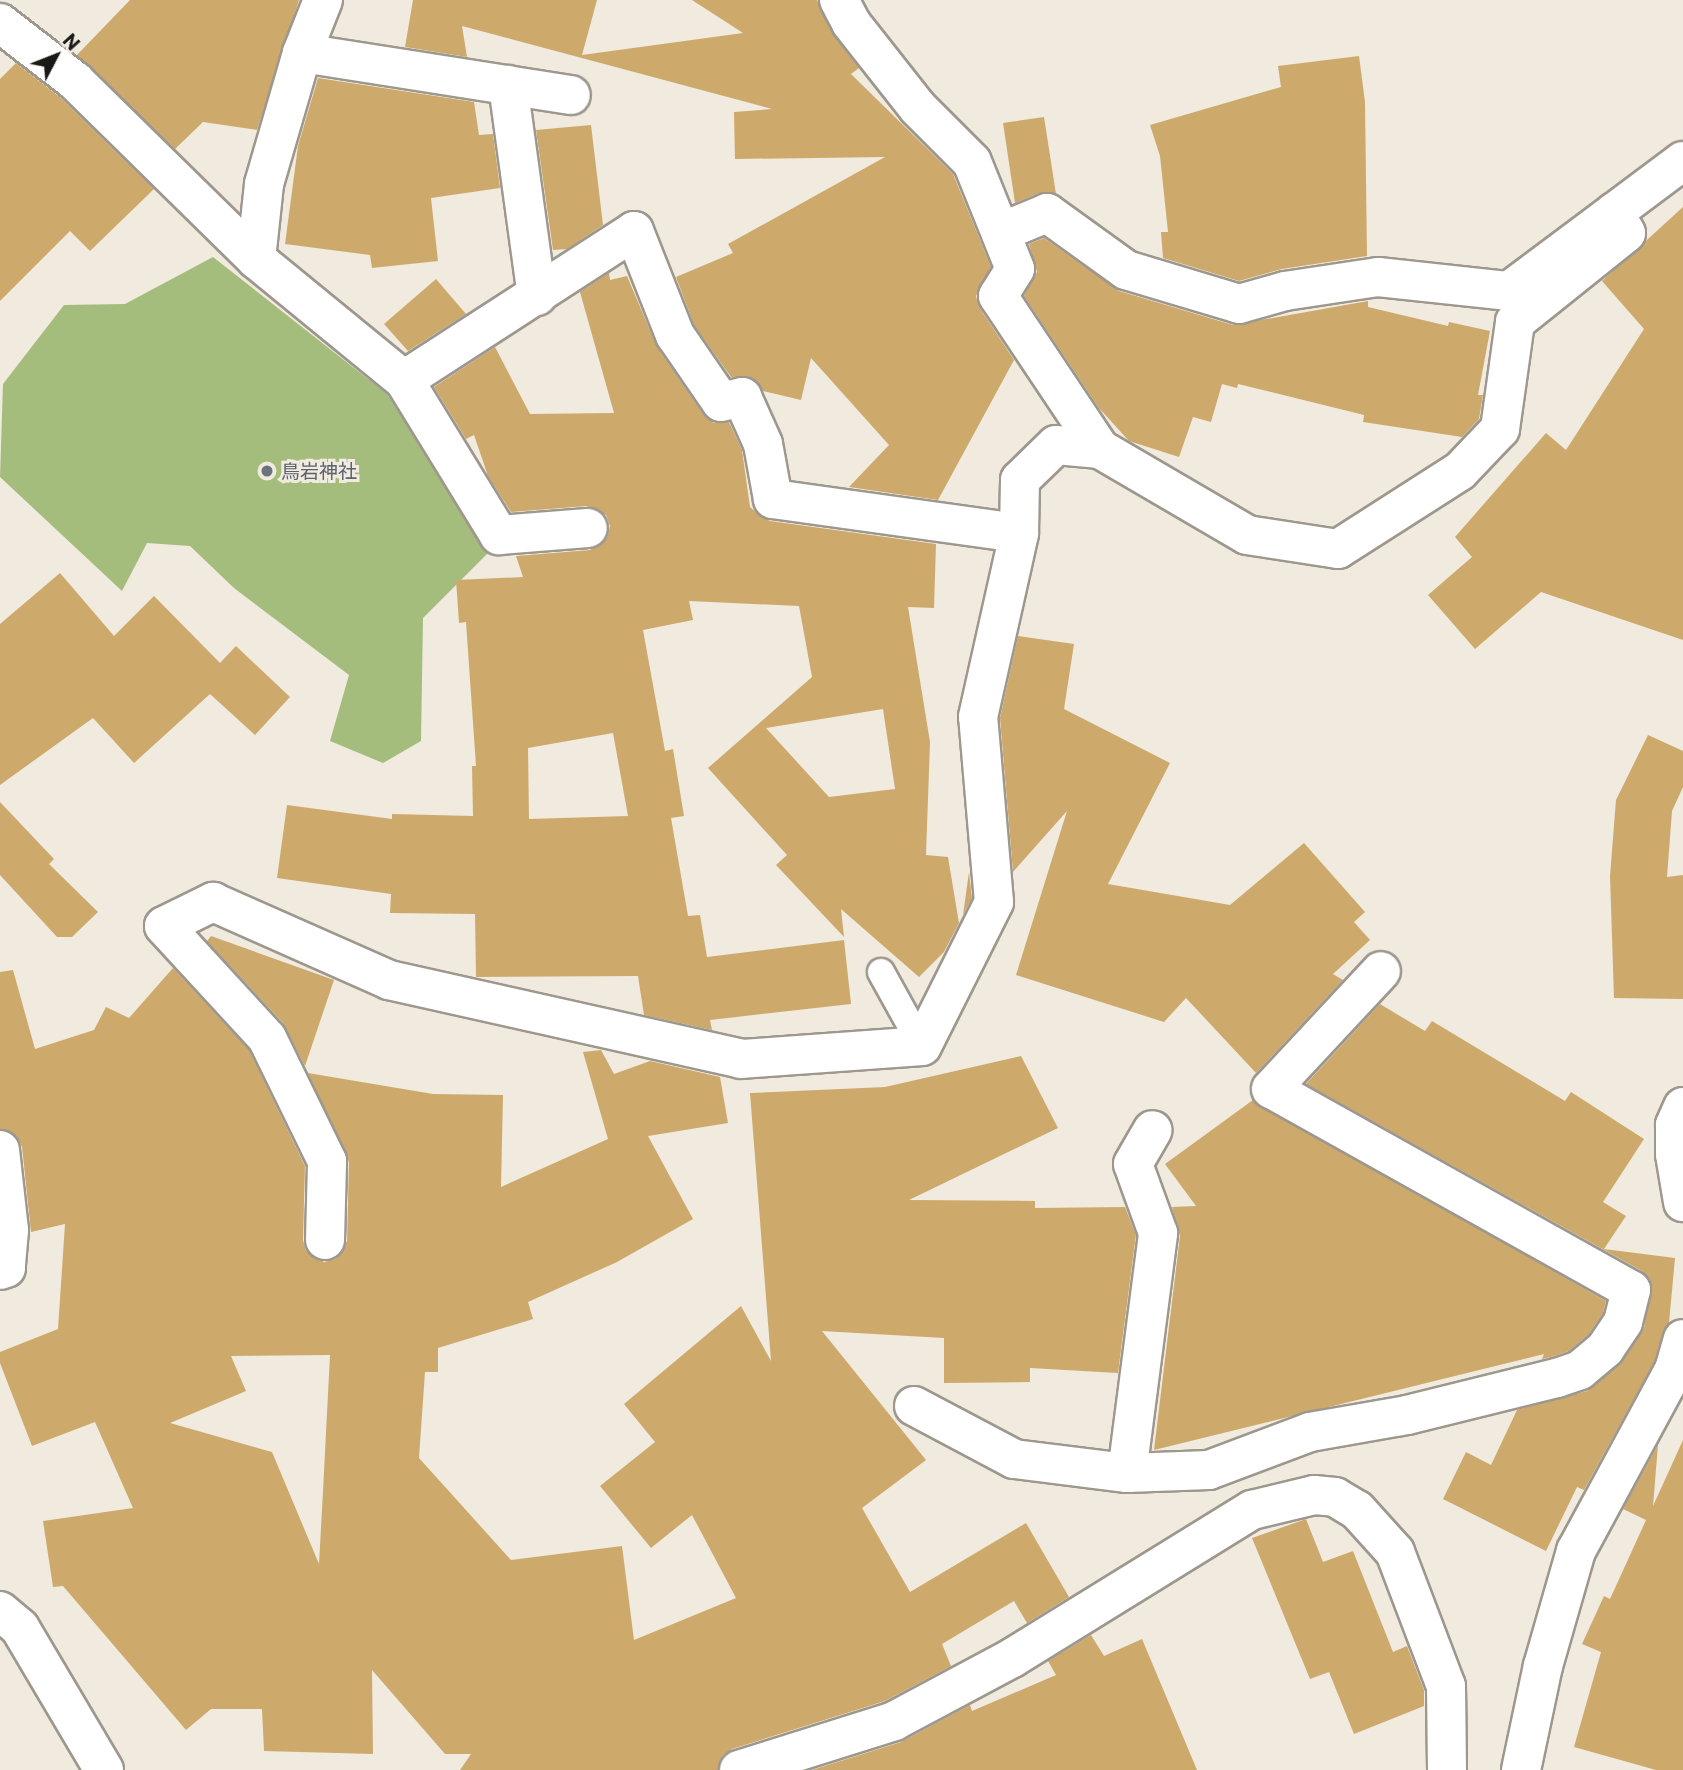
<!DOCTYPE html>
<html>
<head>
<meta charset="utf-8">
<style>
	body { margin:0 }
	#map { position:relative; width:1683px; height:1770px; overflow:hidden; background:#f0eadf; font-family:Commissioner,"Noto Sans JP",sans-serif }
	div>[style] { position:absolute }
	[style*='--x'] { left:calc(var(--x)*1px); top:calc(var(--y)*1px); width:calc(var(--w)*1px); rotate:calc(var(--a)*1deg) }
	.forest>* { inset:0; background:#a4bd7d }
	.building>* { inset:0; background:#cdaa6b }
	.roads { filter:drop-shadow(2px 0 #9d978d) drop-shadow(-2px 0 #9d978d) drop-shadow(0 2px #9d978d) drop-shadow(0 -2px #9d978d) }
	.service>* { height:26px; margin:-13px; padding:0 13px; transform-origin:13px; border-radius:13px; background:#fff }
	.minor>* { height:38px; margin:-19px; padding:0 19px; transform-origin:19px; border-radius:19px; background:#fff }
	.dots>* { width:19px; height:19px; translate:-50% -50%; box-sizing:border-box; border:4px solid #f0eadf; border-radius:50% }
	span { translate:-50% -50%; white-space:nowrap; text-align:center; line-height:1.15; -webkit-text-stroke:6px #f0eadf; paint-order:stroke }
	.worship-label { font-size:19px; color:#5b616d }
	.left { translate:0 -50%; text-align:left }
	.north { position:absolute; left:21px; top:21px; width:70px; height:70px; -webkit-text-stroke:5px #f0eadf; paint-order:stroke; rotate:48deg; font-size:19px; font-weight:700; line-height:28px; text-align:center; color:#1b1915 }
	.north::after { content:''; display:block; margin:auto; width:24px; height:32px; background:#1b1915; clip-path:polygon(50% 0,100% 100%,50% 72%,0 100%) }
</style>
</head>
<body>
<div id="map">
	<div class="forest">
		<i style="clip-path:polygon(213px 257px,387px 394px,489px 552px,423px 618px,421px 741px,383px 763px,330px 741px,349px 675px,234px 588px,190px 546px,147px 543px,122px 591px,0 477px,3px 384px,64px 305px,125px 304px)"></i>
	</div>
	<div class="building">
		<i style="clip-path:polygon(130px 0,299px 0,257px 130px,203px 122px,175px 149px,77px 55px)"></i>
		<i style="clip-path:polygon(413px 0,597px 0,582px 55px,743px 33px,692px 0,817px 0,832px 33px,859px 68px,851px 74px,953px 174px,991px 267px,976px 296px,979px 307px,1014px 360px,938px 500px,849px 487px,889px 445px,811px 358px,801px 400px,763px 391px,748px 376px,731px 377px,694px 325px,676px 277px,733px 253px,728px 244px,885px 157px,735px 159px,734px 112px,772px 109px,462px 26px,467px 57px,405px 47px)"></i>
		<i style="clip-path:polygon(1359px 56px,1365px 102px,1367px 256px,1282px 269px,1239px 281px,1163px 258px,1161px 232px,1168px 232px,1160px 156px,1150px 125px,1281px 87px,1278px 66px)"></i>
		<i style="clip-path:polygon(16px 63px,61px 98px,154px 189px,90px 251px,70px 231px,0 301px,0 79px)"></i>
		<i style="clip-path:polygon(318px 78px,474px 102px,479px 135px,493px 134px,500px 188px,431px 198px,438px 261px,372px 268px,370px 255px,285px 244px,298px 146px)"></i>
		<i style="clip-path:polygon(1044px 117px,1056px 194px,1039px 193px,1015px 203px,1003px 123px)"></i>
		<i style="clip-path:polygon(591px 125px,603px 225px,567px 249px,553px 250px,536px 130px)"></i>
		<i style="clip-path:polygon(1683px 207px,1683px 640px,1541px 592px,1475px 649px,1428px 595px,1472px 557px,1455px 537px,1546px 433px,1566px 450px,1644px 329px,1602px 281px)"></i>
		<i style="clip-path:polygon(1044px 238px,1119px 291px,1233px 325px,1368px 301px,1368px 307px,1448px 326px,1449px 322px,1490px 331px,1478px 395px,1483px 395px,1479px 419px,1462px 437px,1363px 422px,1364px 415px,1238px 384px,1237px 388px,1222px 384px,1211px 422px,1193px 417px,1179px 457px,1129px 441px,1099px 408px,1024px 296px,1037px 272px,1029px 244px)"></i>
		<i style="clip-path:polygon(evenodd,609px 273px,610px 280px,627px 276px,657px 347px,703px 414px,714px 423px,729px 422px,742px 450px,750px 507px,759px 515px,770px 521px,936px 544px,934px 608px,908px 607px,930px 742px,926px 855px,948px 857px,959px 923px,944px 952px,919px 977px,841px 909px,844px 937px,776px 865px,787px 855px,708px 768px,812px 677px,799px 606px,689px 601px,693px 620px,643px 630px,665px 751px,673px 749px,684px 816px,671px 818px,688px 916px,700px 915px,707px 957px,844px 940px,851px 1004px,710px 1020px,712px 1030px,644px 1015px,638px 976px,476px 977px,475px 914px,390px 913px,391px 894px,277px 878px,287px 805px,392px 819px,392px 814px,473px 816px,472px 766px,476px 766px,466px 622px,459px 623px,456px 580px,523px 577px,516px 556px,590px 550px,607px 538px,610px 526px,606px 515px,587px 506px,511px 512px,488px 476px,474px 435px,466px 439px,434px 387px,495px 347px,530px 414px,614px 413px,580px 292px,609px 273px,883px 709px,895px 789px,829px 797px,766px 728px,883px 709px,609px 273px,613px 733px,628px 816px,529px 819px,528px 748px,613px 733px)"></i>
		<i style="clip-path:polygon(436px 279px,466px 314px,408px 351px,384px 324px)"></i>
		<i style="clip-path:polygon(60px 573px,114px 636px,154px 596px,220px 663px,236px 646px,290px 697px,255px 735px,210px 694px,134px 763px,93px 718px,0 785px,0 624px)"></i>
		<i style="clip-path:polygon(1018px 636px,1074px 644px,1064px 709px,1170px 763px,1108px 884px,1230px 905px,1304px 843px,1365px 912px,1354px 922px,1370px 940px,1333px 974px,1343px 980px,1256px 1073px,1186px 998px,1164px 1022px,1016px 975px,1067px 811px,1013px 872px,1000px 718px)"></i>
		<i style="clip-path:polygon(1648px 735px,1683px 751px,1683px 787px,1672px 811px,1667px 877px,1683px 875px,1683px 999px,1614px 998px,1610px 876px,1616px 800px)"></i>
		<i style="clip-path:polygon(0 802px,54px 859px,49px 864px,98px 912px,72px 937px,57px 937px,0 875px)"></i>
		<i style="clip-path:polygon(969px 872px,972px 898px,963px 915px)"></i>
		<i style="clip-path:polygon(211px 936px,334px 980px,305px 1066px,283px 1023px,207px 941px)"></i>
		<i style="clip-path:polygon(evenodd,173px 968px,249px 1050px,305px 1166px,303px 1240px,306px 1251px,324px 1262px,336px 1259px,347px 1241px,349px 1162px,308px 1073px,433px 1094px,503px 1095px,501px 1187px,608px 1139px,583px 1052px,601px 1050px,614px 1074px,650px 1061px,720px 1077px,728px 1123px,648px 1136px,693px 1219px,617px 1262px,528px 1302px,533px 1319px,438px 1348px,438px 1372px,425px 1372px,419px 1458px,511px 1560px,622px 1546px,634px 1640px,736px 1598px,692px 1515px,651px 1548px,600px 1486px,655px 1442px,624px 1404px,741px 1306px,771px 1361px,750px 1093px,885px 1087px,1021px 1056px,1058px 1128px,909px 1200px,1035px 1201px,1035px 1208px,1125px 1207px,1136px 1235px,1118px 1373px,1030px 1368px,1030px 1382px,944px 1383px,944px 1338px,822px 1331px,926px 1460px,862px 1508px,910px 1592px,1026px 1523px,1069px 1597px,1027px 1623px,1014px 1601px,942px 1644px,951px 1666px,885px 1701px,732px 1749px,722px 1756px,718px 1770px,460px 1770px,471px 1754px,445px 1754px,372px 1670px,373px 1754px,264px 1751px,262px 1709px,211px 1709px,186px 1730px,63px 1586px,53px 1587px,43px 1521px,133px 1508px,95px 1422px,32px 1446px,0 1363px,0 1352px,58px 1329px,65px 1224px,31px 1232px,22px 1147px,17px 1137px,0 1129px,0 972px,13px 970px,35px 1049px,94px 1030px,106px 1007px,129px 1018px,173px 968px,330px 1355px,323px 1491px,319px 1564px,272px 1452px,170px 1423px,246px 1391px,231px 1356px,330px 1355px)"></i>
		<i style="clip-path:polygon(1380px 1004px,1425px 1031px,1432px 1021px,1565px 1101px,1571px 1092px,1644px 1139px,1603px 1202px,1626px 1216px,1604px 1249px,1675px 1258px,1669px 1323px,1654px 1362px,1584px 1490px,1577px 1487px,1546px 1551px,1443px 1499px,1466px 1452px,1491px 1465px,1517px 1410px,1587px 1391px,1619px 1365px,1644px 1328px,1651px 1282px,1642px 1271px,1306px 1084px)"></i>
		<i style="clip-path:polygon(1253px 1100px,1606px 1301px,1603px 1313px,1589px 1334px,1569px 1351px,1551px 1357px,1542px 1359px,1544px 1354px,1154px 1450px,1180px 1236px,1172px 1207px,1196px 1206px,1165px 1164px)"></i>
		<i style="clip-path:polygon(1683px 1440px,1683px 1770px,1656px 1770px,1574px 1747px,1601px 1652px,1582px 1644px,1604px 1596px,1610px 1599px,1646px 1520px,1623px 1509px,1658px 1445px,1653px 1506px)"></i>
		<i style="clip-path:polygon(1306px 1519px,1323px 1562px,1353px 1551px,1393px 1652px,1407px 1646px,1424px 1690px,1424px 1706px,1354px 1734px,1329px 1672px,1310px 1679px,1252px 1538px)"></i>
		<i style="clip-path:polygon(1091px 1635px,1104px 1656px,1142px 1639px,1197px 1770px,812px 1770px,901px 1742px,970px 1705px,972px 1711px,1056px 1675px,1048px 1661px)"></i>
	</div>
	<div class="roads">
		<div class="service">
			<i style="--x:881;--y:972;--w:85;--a:61"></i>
		</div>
		<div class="minor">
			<i style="--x:839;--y:0;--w:26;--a:62"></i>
			<i style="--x:851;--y:23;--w:108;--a:51.8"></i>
			<i style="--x:918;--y:108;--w:76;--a:45"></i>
			<i style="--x:972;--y:162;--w:115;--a:68.1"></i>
			<i style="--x:1015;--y:269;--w:32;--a:122"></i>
			<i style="--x:998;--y:296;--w:184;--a:56.3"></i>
			<i style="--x:1100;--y:449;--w:170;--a:30.3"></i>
			<i style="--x:1247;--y:535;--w:92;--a:8.7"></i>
			<i style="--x:1338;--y:549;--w:145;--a:-32.6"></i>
			<i style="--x:1460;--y:471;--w:58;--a:-46.4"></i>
			<i style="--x:1500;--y:429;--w:108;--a:-82"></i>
			<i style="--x:1515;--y:322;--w:142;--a:-38.7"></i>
			<i style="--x:1626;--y:233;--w:24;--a:-120"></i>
			<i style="--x:0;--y:23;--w:95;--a:37.7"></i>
			<i style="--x:75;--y:81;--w:254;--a:44.5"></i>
			<i style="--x:256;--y:259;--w:191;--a:39.3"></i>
			<i style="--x:404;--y:380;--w:182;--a:58.5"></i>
			<i style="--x:499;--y:535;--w:89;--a:-4.5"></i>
			<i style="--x:302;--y:53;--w:272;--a:8.9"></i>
			<i style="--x:508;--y:85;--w:213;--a:82.2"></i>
			<i style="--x:1001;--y:232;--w:50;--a:-22.4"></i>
			<i style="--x:1047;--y:213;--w:97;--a:35.8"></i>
			<i style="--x:1126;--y:270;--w:118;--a:16.7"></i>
			<i style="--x:1239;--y:304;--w:48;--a:-15.8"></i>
			<i style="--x:1285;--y:291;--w:94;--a:-8.6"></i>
			<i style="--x:1378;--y:277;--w:132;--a:6.1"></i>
			<i style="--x:1509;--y:291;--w:217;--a:-36.8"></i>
			<i style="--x:256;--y:259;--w:75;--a:-83.9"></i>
			<i style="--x:264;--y:184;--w:136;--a:-73.8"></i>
			<i style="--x:302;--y:53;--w:57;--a:-68.4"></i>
			<i style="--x:404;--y:380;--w:274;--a:-32.9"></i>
			<i style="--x:634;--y:231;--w:112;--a:68.5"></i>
			<i style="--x:675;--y:335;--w:81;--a:55.5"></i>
			<i style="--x:721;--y:402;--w:22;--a:-13"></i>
			<i style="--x:742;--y:397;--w:51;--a:65.9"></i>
			<i style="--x:763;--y:444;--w:56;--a:79.7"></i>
			<i style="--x:773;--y:499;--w:248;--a:7.9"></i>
			<i style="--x:1683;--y:1107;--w:20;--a:114"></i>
			<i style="--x:1675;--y:1125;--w:29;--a:90"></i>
			<i style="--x:1675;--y:1154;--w:49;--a:80.5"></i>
			<i style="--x:0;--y:1150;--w:81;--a:83.6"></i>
			<i style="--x:9;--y:1230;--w:38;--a:95"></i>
			<i style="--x:6;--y:1268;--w:6;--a:162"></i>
			<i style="--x:325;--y:1240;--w:79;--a:-88.5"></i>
			<i style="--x:327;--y:1161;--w:137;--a:-116"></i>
			<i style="--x:267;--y:1038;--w:152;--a:-132.6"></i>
			<i style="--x:164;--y:926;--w:55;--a:-26.1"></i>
			<i style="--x:213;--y:902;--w:193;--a:23.9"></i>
			<i style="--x:389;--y:980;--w:361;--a:12.6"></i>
			<i style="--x:741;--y:1059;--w:181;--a:-4.1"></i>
			<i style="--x:922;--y:1046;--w:161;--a:-63.4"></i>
			<i style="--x:994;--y:902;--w:186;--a:-94.9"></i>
			<i style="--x:978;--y:717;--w:189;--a:-77.4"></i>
			<i style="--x:1019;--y:533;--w:53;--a:-88.9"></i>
			<i style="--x:1020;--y:480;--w:50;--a:-44.2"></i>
			<i style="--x:1056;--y:445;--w:44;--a:5.2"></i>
			<i style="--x:914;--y:1406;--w:113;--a:27.9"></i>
			<i style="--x:1014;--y:1459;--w:114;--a:7.1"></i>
			<i style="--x:1127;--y:1473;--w:82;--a:-2.1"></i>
			<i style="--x:1209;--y:1470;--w:108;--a:-20.6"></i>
			<i style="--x:1310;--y:1432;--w:98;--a:-9.9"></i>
			<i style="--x:1407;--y:1415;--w:154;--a:-13.9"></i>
			<i style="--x:1557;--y:1378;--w:24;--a:-19"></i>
			<i style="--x:1580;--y:1370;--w:33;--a:-40"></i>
			<i style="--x:1605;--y:1349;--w:32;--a:-56"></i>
			<i style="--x:1623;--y:1322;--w:33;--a:-76"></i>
			<i style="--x:1631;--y:1290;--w:412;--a:-150.8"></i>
			<i style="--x:1271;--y:1089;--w:161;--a:-47"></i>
			<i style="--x:1127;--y:1473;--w:242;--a:-82.6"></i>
			<i style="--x:1158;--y:1233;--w:73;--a:-109.9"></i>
			<i style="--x:1133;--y:1164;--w:39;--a:-60"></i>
			<i style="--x:0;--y:1611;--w:26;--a:40"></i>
			<i style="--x:20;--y:1628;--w:165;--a:59.4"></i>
			<i style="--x:739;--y:1770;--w:163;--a:-17.5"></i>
			<i style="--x:894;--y:1721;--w:134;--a:-28.1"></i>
			<i style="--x:1012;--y:1658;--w:282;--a:-31.7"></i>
			<i style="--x:1252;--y:1510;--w:64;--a:-13.6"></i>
			<i style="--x:1314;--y:1495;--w:21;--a:5"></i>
			<i style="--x:1335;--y:1497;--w:26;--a:31"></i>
			<i style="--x:1357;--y:1510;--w:57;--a:47.9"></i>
			<i style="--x:1395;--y:1552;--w:143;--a:69.2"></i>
			<i style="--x:1446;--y:1686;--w:84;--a:89.3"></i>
			<i style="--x:1521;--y:1770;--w:106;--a:-78.1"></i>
			<i style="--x:1543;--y:1666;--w:120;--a:-74"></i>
			<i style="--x:1576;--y:1551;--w:206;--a:-61.6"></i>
			<i style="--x:1674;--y:1370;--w:32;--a:-74"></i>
		</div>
	</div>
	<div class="dots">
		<i style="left:267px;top:471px;background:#6b7280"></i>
	</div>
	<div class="worship-label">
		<span class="left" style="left:281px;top:471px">鳥岩神社</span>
	</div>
	<div class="north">N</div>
</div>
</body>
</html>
